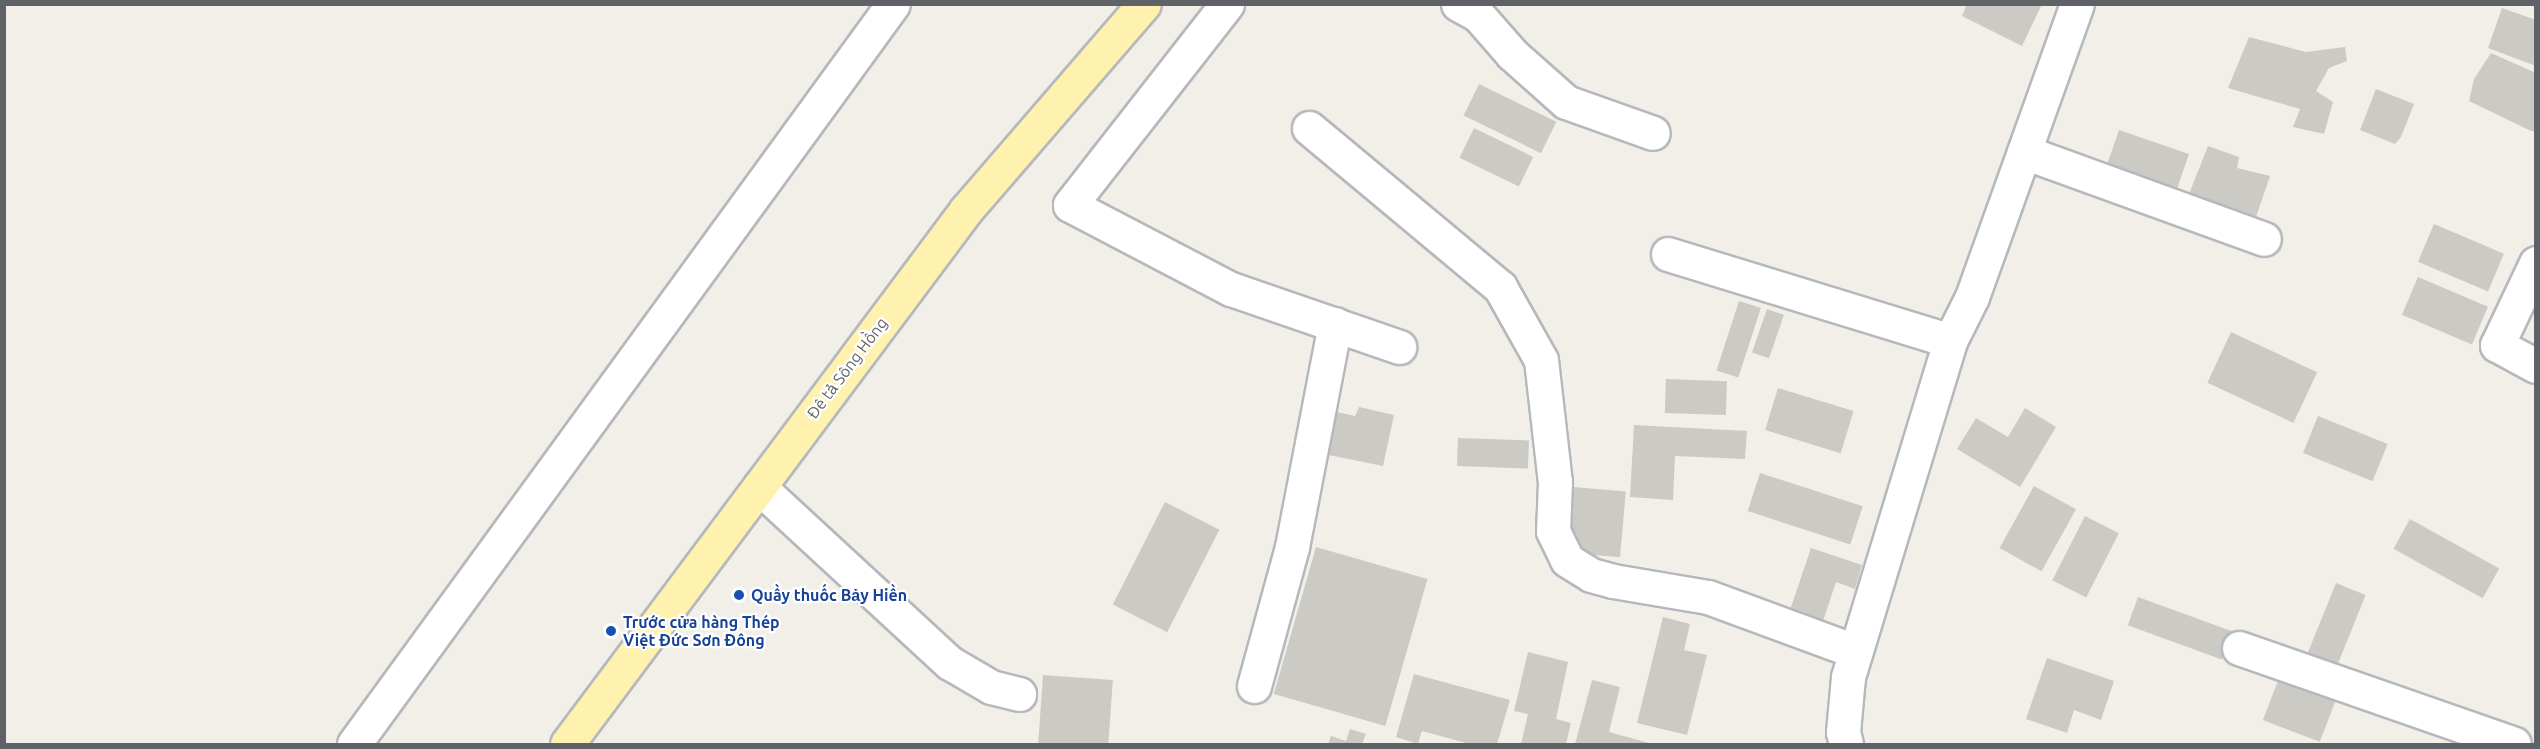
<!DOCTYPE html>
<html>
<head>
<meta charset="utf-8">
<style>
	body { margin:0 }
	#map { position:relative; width:2540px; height:749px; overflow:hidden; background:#f1efe8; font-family:Ubuntu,sans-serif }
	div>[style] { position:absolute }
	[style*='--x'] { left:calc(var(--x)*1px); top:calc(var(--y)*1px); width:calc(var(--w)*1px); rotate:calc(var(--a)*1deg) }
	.building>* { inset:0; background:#cccac5; transform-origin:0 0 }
	.roads { filter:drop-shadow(2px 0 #b5b8bc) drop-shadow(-2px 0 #b5b8bc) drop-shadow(0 2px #b5b8bc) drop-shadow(0 -2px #b5b8bc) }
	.minor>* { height:33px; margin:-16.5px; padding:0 16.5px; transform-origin:16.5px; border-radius:16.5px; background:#fff }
	.primary>* { height:33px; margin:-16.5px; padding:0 16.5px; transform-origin:16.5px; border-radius:16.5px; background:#fff2af }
	.dots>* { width:16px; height:16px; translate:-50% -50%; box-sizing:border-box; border:3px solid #fff; border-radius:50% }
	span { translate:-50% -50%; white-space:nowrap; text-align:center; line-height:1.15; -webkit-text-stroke:4.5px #fff; paint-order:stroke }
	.street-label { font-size:16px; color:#5f6368 }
	.transit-label { font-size:16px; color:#164399; font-weight:700 }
	.left { translate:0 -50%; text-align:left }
	.frame { position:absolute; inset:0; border:6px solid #5f6368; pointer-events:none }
</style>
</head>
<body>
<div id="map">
	<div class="building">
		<i style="clip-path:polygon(1967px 4px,2042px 4px,2022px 46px,1962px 16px)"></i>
		<i style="clip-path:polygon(2502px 8px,2536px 20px,2536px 66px,2488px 48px)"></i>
		<i style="clip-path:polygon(2249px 37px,2306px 52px,2345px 47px,2347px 61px,2329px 68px,2316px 91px,2333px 102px,2324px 134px,2293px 127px,2300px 109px,2228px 88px)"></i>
		<i style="clip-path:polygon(2491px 53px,2536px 73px,2536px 131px,2531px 131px,2469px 101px,2474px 79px)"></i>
		<i style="left:1479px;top:84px;width:86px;height:35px;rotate:26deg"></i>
		<i style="clip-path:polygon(2376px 89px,2414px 104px,2401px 137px,2395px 144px,2360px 130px)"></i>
		<i style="left:1474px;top:128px;width:66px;height:33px;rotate:26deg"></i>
		<i style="left:2119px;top:130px;width:74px;height:44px;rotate:19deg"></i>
		<i style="clip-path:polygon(2208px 146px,2239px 157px,2237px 168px,2270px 176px,2255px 220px,2189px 194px)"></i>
		<i style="left:2434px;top:224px;width:76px;height:41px;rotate:23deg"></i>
		<i style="left:2418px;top:277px;width:76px;height:41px;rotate:23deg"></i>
		<i style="left:1739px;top:301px;width:23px;height:73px;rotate:18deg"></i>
		<i style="left:1767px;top:309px;width:18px;height:46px;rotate:19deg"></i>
		<i style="left:2231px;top:332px;width:95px;height:56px;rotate:25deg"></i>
		<i style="left:1666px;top:379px;width:61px;height:34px;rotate:2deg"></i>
		<i style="left:1778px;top:388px;width:79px;height:44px;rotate:17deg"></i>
		<i style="clip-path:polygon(1359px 407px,1394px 415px,1383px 466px,1319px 453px,1328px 410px,1355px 416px)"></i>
		<i style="clip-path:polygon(2025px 408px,2056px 427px,2020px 487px,1957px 449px,1976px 418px,2008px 437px)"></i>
		<i style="left:2318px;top:416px;width:75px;height:40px;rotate:22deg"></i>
		<i style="clip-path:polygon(1634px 425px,1747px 431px,1745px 459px,1675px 456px,1673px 500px,1630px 497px)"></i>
		<i style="left:1458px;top:438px;width:71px;height:28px;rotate:2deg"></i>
		<i style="left:1760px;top:473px;width:108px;height:40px;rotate:18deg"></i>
		<i style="left:2034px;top:486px;width:48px;height:71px;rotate:29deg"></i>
		<i style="left:1573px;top:487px;width:53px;height:66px;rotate:5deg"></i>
		<i style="left:1165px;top:502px;width:61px;height:115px;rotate:27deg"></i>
		<i style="left:2085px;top:516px;width:38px;height:72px;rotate:27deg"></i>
		<i style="left:2410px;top:519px;width:102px;height:34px;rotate:29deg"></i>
		<i style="left:1316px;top:547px;width:116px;height:153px;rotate:16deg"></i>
		<i style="clip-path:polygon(1811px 548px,1862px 565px,1855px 589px,1836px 582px,1822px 624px,1789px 613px)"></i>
		<i style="left:2336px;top:583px;width:32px;height:82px;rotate:22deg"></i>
		<i style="left:2138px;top:597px;width:100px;height:30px;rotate:20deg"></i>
		<i style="clip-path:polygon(1663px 617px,1690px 624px,1684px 650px,1707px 655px,1687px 735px,1637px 723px)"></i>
		<i style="clip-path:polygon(1528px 652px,1568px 662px,1556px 719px,1571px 723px,1566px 744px,1521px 744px,1528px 714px,1514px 711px)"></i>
		<i style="clip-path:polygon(2047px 658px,2114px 681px,2101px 720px,2074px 710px,2067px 733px,2026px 719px)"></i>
		<i style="clip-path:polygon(1414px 674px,1510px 700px,1497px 744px,1470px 744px,1422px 731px,1418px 744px,1396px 737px)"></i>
		<i style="left:1043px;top:675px;width:70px;height:69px;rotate:4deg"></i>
		<i style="left:2279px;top:678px;width:61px;height:45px;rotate:21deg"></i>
		<i style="clip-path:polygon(1592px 680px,1620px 687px,1609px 732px,1653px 744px,1575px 744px)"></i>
		<i style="clip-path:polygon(1350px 729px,1366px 734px,1362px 744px,1328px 744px,1331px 736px,1346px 741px)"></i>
	</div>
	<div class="roads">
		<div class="minor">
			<i style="--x:1227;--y:4;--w:255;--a:128"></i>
			<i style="--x:1070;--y:205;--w:182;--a:27.6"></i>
			<i style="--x:1231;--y:289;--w:178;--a:19"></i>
			<i style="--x:1458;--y:4;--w:23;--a:29"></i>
			<i style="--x:1478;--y:15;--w:52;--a:48.9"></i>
			<i style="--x:1512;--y:54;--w:72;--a:41.6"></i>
			<i style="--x:1566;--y:102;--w:92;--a:19.6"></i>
			<i style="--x:1309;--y:128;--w:249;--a:39.8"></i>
			<i style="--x:1500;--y:287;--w:84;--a:60.7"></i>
			<i style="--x:1541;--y:360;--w:123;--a:83.5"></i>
			<i style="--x:1555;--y:482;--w:49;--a:92.3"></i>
			<i style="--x:1553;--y:531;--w:32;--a:64"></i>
			<i style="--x:1567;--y:560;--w:28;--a:32"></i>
			<i style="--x:1591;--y:575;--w:23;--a:15"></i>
			<i style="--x:1613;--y:581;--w:96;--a:9.6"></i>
			<i style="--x:1708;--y:597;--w:157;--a:20.2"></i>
			<i style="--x:2024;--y:152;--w:255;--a:19.9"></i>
			<i style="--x:1668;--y:254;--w:295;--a:17.1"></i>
			<i style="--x:2536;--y:263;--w:91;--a:115.4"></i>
			<i style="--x:2497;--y:345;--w:44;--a:28.3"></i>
			<i style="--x:759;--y:487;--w:260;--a:42.7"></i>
			<i style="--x:950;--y:663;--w:48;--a:30.3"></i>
			<i style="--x:991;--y:687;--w:29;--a:14"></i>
			<i style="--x:2239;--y:648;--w:291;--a:19.2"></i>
			<i style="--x:1254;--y:686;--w:144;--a:-74.7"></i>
			<i style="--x:1292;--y:547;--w:227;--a:-79.1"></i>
			<i style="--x:354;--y:744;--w:915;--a:-53.93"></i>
			<i style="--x:1846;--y:744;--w:12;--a:-104"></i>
			<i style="--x:1843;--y:732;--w:55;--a:-84.8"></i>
			<i style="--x:1848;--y:677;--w:351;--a:-73.1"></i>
			<i style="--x:1950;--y:341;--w:49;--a:-63.4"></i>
			<i style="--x:1972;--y:297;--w:311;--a:-70.3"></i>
		</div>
		<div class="primary">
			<i style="--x:567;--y:744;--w:667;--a:-53.23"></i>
			<i style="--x:966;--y:210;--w:272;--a:-49.2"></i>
		</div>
	</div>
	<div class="dots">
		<i style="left:739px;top:595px;background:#1a4fb4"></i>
		<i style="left:611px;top:631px;background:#1a4fb4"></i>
	</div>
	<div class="street-label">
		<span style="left:847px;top:368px;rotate:-53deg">Đê tả Sông Hồng</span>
	</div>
	<div class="transit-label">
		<span class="left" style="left:751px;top:595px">Quầy thuốc Bảy Hiền</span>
		<span class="left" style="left:623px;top:631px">Trước cửa hàng Thép<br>Việt Đức Sơn Đông</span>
	</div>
	<div class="frame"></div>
</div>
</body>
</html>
